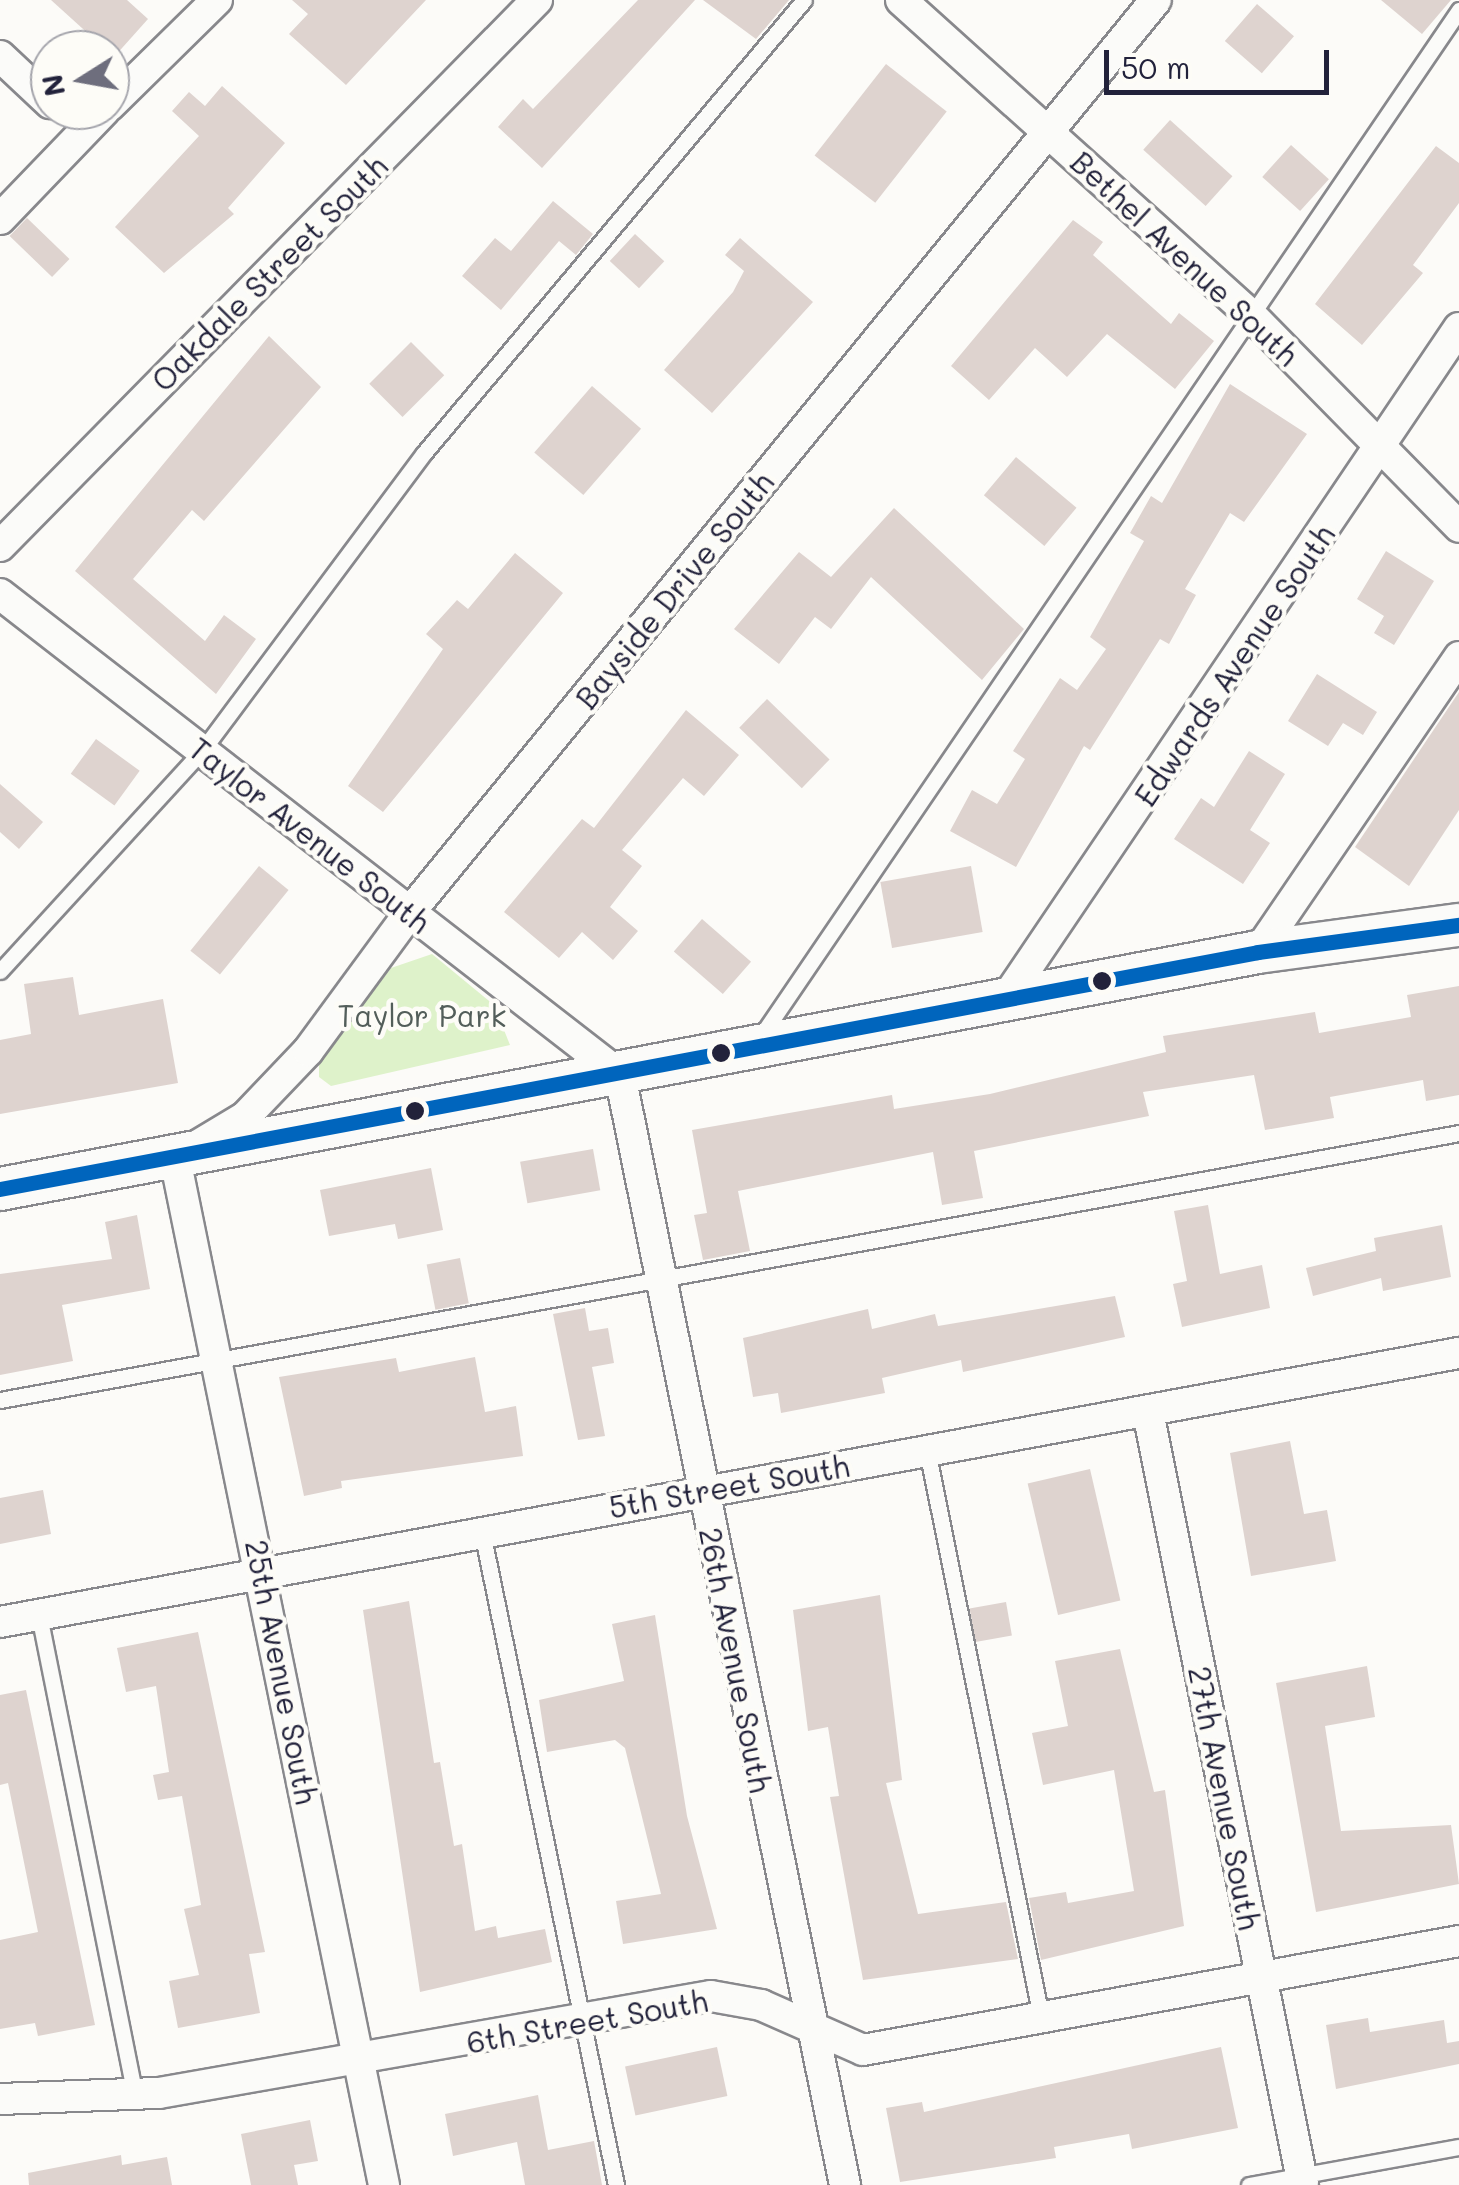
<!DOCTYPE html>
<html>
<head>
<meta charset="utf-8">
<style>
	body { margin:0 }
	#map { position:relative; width:1459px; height:2185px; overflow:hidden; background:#fcfbf8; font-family:Mali,sans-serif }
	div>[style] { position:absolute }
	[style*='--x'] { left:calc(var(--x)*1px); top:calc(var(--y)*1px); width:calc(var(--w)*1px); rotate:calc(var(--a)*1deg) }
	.green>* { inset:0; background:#def2ca }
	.building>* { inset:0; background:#ded3cf; transform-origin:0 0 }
	.roads { filter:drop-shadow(2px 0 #88888c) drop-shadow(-2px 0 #88888c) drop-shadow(0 2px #88888c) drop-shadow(0 -2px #88888c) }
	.lane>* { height:15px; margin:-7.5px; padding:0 7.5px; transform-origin:7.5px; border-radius:7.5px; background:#fbfbf9 }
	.street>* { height:30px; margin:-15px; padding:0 15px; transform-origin:15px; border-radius:15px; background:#fbfbf9 }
	.secondary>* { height:42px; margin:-21px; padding:0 21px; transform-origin:21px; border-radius:21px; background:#fbfbf9 }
	.bus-1>* { height:15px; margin:-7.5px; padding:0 7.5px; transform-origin:7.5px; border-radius:7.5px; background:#0065bd }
	.dots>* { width:28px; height:28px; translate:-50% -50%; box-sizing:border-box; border:5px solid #fdfcf7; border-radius:50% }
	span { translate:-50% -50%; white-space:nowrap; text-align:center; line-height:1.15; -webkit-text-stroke:9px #fdfcf7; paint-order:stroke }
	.street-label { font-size:30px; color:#22223b }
	.park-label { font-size:30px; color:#535e5a }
	.north { position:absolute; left:30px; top:30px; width:100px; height:100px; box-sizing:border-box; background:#fdfcf7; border:2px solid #a5a5ac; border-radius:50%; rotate:259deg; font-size:28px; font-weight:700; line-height:40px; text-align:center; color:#22223b }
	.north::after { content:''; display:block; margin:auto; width:35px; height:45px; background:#6e6e7d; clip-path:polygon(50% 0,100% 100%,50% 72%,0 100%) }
	.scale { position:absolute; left:1104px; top:50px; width:225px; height:45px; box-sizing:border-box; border:5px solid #22223b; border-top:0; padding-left:12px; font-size:30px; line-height:35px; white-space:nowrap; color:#22223b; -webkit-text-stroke:8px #fdfcf7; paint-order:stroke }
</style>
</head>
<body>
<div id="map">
	<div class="green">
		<i style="clip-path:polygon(432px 954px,494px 1005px,510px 1045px,331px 1086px,319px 1077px,319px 1061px,391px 968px)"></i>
	</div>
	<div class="building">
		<i style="clip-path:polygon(51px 0,127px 0,148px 19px,114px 57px)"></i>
		<i style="clip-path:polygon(292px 0,426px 0,346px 85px,289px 34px,308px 14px)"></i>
		<i style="clip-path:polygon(638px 0,695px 0,542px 168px,498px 127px,523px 99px,533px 109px)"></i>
		<i style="clip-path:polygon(703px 0,789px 0,756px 39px)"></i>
		<i style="clip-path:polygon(1381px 0,1451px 0,1422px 34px)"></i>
		<i style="left:1257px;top:4px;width:49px;height:49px;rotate:41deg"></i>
		<i style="left:886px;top:64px;width:77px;height:116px;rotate:38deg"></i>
		<i style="clip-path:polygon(222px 86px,285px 143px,228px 208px,234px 214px,164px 273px,115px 227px,199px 136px,172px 111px,189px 92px,205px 106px)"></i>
		<i style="left:1170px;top:120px;width:84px;height:40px;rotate:42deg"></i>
		<i style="left:1291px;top:145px;width:51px;height:43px;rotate:42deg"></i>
		<i style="clip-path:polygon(1436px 146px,1459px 163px,1459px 203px,1413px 265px,1423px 273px,1362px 345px,1315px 304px)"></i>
		<i style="clip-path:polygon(553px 201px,593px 234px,576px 255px,559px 241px,501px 310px,462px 276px,495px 238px,511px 251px)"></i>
		<i style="left:27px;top:218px;width:59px;height:25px;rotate:44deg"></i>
		<i style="clip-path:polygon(1073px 220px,1103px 242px,1093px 255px,1171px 324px,1179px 313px,1214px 341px,1175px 389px,1107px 334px,1067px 377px,1035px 348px,989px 400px,951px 366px)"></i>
		<i style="left:635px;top:234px;width:40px;height:37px;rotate:43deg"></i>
		<i style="clip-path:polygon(740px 238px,813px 302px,712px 413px,664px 370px,733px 292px,744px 271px,725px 255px)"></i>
		<i style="clip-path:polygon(269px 336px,321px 387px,204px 521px,192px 510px,133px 579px,205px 641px,224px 615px,256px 639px,216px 694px,75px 571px)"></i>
		<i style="left:411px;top:342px;width:47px;height:59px;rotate:45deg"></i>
		<i style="clip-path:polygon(1230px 384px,1307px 434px,1244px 522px,1230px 513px,1185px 589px,1196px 595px,1169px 644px,1160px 639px,1090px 750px,1084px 746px,1016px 867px,950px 831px,972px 790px,997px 804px,1025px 759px,1013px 751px,1060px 678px,1077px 690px,1106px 649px,1090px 637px,1144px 541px,1130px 533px,1151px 496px,1162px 503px)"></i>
		<i style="left:592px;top:386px;width:65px;height:88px;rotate:41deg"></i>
		<i style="left:1016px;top:457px;width:79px;height:50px;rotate:40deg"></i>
		<i style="clip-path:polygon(894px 508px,1024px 629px,982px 680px,871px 577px,831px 629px,815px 617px,779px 664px,734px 629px,799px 552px,831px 577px)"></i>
		<i style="clip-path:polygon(1386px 551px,1434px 581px,1394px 645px,1374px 633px,1384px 616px,1357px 599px)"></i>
		<i style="clip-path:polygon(515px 553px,563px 593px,383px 812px,348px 786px,443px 649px,426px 634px,457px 600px,468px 609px)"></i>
		<i style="clip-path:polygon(1317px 674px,1377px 712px,1363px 735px,1343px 723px,1328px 746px,1288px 721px)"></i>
		<i style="clip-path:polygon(1459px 692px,1459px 810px,1409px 886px,1355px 847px)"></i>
		<i style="left:767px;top:699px;width:87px;height:40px;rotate:44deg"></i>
		<i style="clip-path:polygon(686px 710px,739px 755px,704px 796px,683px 778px,622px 850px,642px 866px,610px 907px,638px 931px,613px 960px,582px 932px,559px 958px,504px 912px,582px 819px,594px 828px)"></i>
		<i style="left:96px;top:739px;width:54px;height:43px;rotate:36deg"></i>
		<i style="clip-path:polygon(1249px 751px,1285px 774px,1250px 830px,1270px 843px,1243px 884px,1174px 839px,1201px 798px,1214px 807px)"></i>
		<i style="clip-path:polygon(0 784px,43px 822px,19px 849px,0 832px)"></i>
		<i style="left:259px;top:866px;width:38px;height:109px;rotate:39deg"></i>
		<i style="left:971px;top:866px;width:67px;height:92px;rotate:80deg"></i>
		<i style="left:702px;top:919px;width:65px;height:43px;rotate:41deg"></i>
		<i style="clip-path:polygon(73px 977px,79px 1015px,163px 999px,178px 1083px,0 1114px,0 1040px,31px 1034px,24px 984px)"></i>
		<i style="clip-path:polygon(1459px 986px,1459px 1095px,1426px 1101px,1423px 1080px,1330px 1097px,1334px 1118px,1265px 1130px,1254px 1075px,1143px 1092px,1149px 1116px,974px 1151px,983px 1198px,942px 1205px,933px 1152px,738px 1191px,750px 1251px,703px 1260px,694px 1215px,707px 1213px,692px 1130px,892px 1095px,894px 1109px,990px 1094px,1166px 1052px,1163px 1036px,1315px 1012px,1319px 1033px,1411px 1017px,1407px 995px)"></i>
		<i style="left:593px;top:1149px;width:42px;height:74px;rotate:80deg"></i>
		<i style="clip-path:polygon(431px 1168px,443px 1230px,398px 1239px,395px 1224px,329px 1236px,320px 1190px)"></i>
		<i style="clip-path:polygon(1208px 1205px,1220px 1274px,1262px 1265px,1270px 1308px,1182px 1327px,1173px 1284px,1187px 1281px,1174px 1211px)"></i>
		<i style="clip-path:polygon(137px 1215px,150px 1289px,62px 1305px,73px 1361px,0 1375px,0 1274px,112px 1259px,105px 1222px)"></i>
		<i style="clip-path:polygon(1442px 1225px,1451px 1277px,1383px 1291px,1381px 1278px,1313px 1296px,1306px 1268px,1376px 1251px,1374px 1238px)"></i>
		<i style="left:460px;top:1258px;width:46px;height:34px;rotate:79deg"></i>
		<i style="clip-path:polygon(1115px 1296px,1125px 1337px,963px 1372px,961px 1360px,882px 1378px,885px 1393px,781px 1413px,778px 1393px,753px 1397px,743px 1338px,868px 1309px,872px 1329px,935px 1314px,938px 1326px)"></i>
		<i style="clip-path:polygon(585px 1308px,589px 1331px,608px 1328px,614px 1363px,592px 1367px,605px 1436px,578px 1440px,553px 1314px)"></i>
		<i style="clip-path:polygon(475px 1357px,485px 1412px,516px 1406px,523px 1456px,341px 1481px,342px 1488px,304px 1496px,279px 1377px,396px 1358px,399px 1372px)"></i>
		<i style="clip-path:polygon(1290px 1441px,1304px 1514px,1327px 1510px,1336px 1561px,1251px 1576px,1230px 1453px)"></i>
		<i style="left:1090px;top:1469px;width:135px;height:64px;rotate:77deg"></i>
		<i style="clip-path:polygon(43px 1490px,51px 1534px,0 1544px,0 1498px)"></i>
		<i style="clip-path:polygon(880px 1595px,902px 1780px,886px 1783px,918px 1914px,1006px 1902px,1018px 1959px,863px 1980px,830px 1797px,839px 1796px,828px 1727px,808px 1731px,793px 1610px)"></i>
		<i style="clip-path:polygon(409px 1601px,434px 1763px,440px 1762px,454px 1846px,462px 1844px,475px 1931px,496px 1926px,498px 1938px,545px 1929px,552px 1962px,420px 1992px,363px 1610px)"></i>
		<i style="left:1006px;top:1602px;width:34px;height:37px;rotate:80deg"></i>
		<i style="clip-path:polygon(655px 1615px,687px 1816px,717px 1929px,623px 1944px,616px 1901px,661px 1894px,625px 1748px,615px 1740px,547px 1752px,539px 1700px,624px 1681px,612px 1624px)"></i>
		<i style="clip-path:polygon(198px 1632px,265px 1952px,249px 1954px,260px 2013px,178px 2028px,169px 1981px,199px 1975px,184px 1909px,201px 1905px,182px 1796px,158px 1800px,153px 1775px,169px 1772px,156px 1686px,126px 1692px,117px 1648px)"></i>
		<i style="clip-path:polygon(1120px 1649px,1154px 1792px,1165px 1790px,1184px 1926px,1041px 1960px,1029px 1898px,1066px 1892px,1068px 1903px,1134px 1891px,1114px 1770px,1043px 1785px,1032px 1733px,1068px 1726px,1055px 1661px)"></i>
		<i style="clip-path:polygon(1367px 1666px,1375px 1717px,1325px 1726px,1341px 1831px,1451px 1825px,1459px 1884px,1316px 1912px,1276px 1683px)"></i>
		<i style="clip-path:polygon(26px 1690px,95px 2025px,38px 2036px,35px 2023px,0 2029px,0 1940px,38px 1932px,8px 1783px,0 1785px,0 1695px)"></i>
		<i style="clip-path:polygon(1368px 2018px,1370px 2032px,1444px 2020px,1447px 2043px,1459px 2041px,1459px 2064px,1336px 2089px,1326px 2025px)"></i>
		<i style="left:717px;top:2047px;width:50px;height:94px;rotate:78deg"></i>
		<i style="clip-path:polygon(1221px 2047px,1238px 2128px,1132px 2149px,1129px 2134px,1054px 2147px,1056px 2158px,900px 2182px,886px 2108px,922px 2102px,924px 2112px)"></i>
		<i style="clip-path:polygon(538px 2095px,548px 2150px,594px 2141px,602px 2185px,525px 2185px,517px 2142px,453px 2156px,445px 2114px)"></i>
		<i style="clip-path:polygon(310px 2120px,318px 2161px,294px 2165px,298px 2185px,251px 2185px,241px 2134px)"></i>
		<i style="clip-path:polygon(121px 2155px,122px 2165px,167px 2157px,172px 2185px,29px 2185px,28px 2173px)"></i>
	</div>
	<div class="roads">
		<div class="lane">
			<i style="--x:0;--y:971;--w:297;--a:-47.5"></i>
			<i style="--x:201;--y:752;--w:373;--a:-53.3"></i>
			<i style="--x:424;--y:453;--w:591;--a:-50.01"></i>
			<i style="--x:761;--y:1036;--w:1241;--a:-55.77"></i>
			<i style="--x:0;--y:1400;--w:1483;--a:-10.37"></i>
			<i style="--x:927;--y:1450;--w:578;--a:78.63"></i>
			<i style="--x:482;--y:1532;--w:667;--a:78.4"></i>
			<i style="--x:39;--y:1615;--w:490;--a:78.7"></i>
			<i style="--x:1249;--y:2185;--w:213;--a:-10.3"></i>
		</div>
		<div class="street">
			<i style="--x:901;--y:0;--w:471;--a:42"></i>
			<i style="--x:1251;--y:315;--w:297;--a:45.5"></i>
			<i style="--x:0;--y:56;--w:69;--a:43.2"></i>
			<i style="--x:110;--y:105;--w:150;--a:-44.5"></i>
			<i style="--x:0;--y:219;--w:151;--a:-46.1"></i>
			<i style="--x:0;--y:546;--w:766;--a:-45.48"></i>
			<i style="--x:0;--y:594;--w:785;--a:37.8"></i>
			<i style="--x:620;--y:1075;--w:1133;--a:78.54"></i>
			<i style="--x:1258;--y:952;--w:357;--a:-55.7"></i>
			<i style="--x:1005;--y:1000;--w:811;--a:-55.96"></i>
			<i style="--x:1148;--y:1412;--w:788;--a:78.66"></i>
			<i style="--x:0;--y:1622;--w:1484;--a:-10.45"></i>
			<i style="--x:0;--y:2099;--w:159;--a:-2.2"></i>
			<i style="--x:159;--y:2093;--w:560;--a:-9.97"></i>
			<i style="--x:711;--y:1996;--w:51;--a:10.2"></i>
			<i style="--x:761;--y:2005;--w:111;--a:23.8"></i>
			<i style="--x:863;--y:2050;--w:606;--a:-10.36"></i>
			<i style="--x:384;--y:2185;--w:1047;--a:-101.51"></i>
			<i style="--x:175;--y:1159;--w:82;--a:-31"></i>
			<i style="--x:245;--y:1117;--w:91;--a:-46.3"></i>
			<i style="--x:308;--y:1051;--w:172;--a:-53.7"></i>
			<i style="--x:410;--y:912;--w:1178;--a:-50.72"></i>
		</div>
		<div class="secondary">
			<i style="--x:0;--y:1189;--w:1280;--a:-10.67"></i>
			<i style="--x:1258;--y:952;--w:203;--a:-7.7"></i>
		</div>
	</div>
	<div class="bus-1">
		<i style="--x:0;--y:1189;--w:1280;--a:-10.67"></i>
		<i style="--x:1258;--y:952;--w:203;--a:-7.7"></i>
	</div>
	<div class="dots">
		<i style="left:1102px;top:981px;background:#22223b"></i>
		<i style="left:721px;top:1053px;background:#22223b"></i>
		<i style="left:415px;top:1111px;background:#22223b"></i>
	</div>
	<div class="street-label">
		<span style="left:1185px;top:258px;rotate:43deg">Bethel Avenue South</span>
		<span style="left:269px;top:273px;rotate:-45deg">Oakdale Street South</span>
		<span style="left:674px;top:590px;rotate:-51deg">Bayside Drive South</span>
		<span style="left:1234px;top:665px;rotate:-56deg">Edwards Avenue South</span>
		<span style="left:310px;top:835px;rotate:38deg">Taylor Avenue South</span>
		<span style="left:729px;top:1486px;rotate:-10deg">5th Street South</span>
		<span style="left:736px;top:1660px;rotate:79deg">26th Avenue South</span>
		<span style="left:282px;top:1672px;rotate:79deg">25th Avenue South</span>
		<span style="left:1225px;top:1798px;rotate:79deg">27th Avenue South</span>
		<span style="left:587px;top:2021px;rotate:-10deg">6th Street South</span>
	</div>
	<div class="park-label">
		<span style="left:422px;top:1015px">Taylor Park</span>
	</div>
	<div class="north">N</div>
	<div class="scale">50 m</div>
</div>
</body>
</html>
